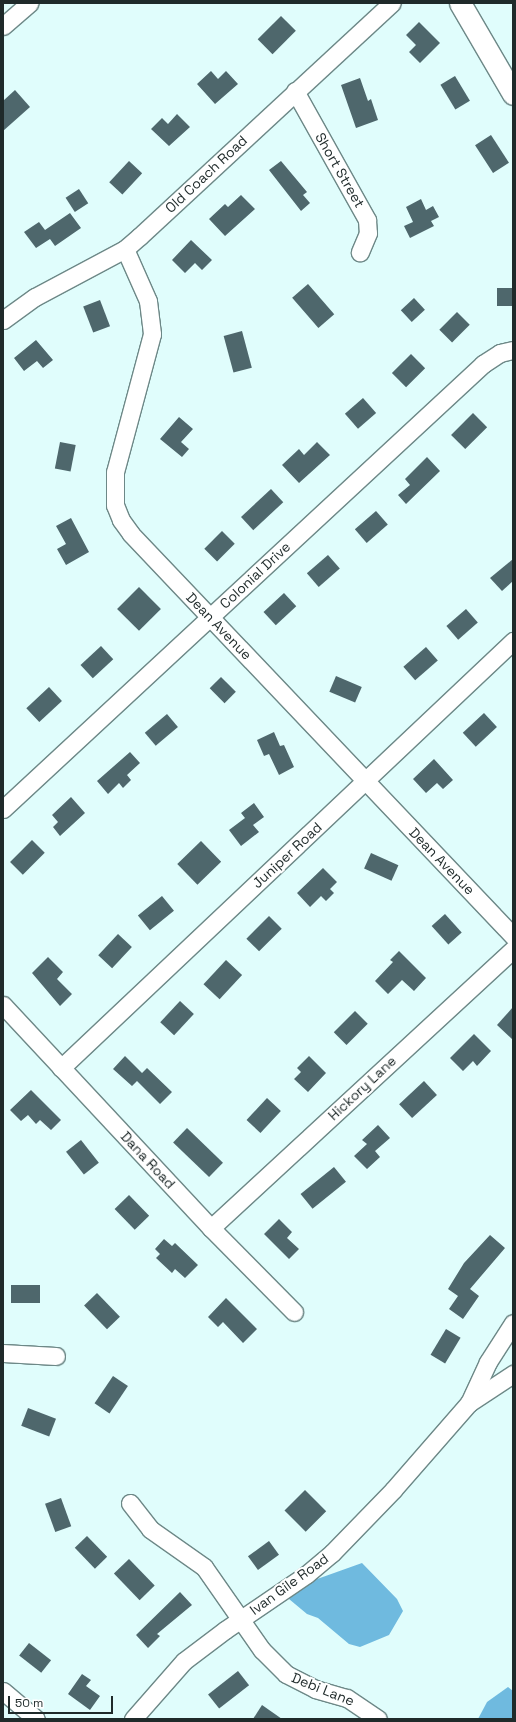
<!DOCTYPE html>
<html>
<head>
<meta charset="utf-8">
<style>
	body { margin:0 }
	#map { position:relative; width:516px; height:1722px; overflow:hidden; background:#e0fdfc; font-family:"Space Grotesk",sans-serif }
	div>[style] { position:absolute }
	[style*='--x'] { left:calc(var(--x)*1px); top:calc(var(--y)*1px); width:calc(var(--w)*1px); rotate:calc(var(--a)*1deg) }
	.water>* { inset:0; background:#6fbadf }
	.building>* { inset:0; background:#4e676c; transform-origin:0 0 }
	.roads { filter:drop-shadow(1px 0 #6d8887) drop-shadow(-1px 0 #6d8887) drop-shadow(0 1px #6d8887) drop-shadow(0 -1px #6d8887) }
	.minor>* { height:17px; margin:-8.5px; padding:0 8.5px; transform-origin:8.5px; border-radius:8.5px; background:#fff }
	.tertiary>* { height:21px; margin:-10.5px; padding:0 10.5px; transform-origin:10.5px; border-radius:10.5px; background:#fff }
	span { translate:-50% -50%; white-space:nowrap; text-align:center; line-height:1.15; -webkit-text-stroke:4px #fff; paint-order:stroke }
	.street-label { font-size:14px; color:#1f2a2a }
	.frame { position:absolute; inset:0; border:4px solid #1f2a2a; pointer-events:none }
	.scale { position:absolute; left:8px; top:1696px; width:105px; height:18px; box-sizing:border-box; border:2px solid #1f2a2a; border-top:0; padding-left:5px; font-size:12px; line-height:14px; white-space:nowrap; color:#1f2a2a; -webkit-text-stroke:3px #fff; paint-order:stroke }
</style>
</head>
<body>
<div id="map">
	<div class="water">
		<i style="clip-path:polygon(362px 1563px,397px 1599px,403px 1611px,389px 1635px,360px 1647px,349px 1644px,318px 1618px,307px 1614px,289px 1599px,291px 1594px,306px 1583px)"></i>
		<i style="clip-path:polygon(508px 1687px,513px 1691px,513px 1719px,478px 1719px,487px 1702px)"></i>
	</div>
	<div class="building">
		<i style="left:281px;top:16px;width:21px;height:33px;rotate:45deg"></i>
		<i style="clip-path:polygon(419px 22px,440px 43px,420px 63px,409px 52px,416px 45px,406px 35px)"></i>
		<i style="clip-path:polygon(211px 71px,218px 79px,226px 71px,238px 84px,215px 104px,197px 84px)"></i>
		<i style="left:455px;top:76px;width:29px;height:17px;rotate:59deg"></i>
		<i style="clip-path:polygon(360px 78px,368px 101px,371px 99px,378px 120px,356px 128px,341px 85px)"></i>
		<i style="clip-path:polygon(15px 90px,30px 107px,3px 131px,3px 101px)"></i>
		<i style="clip-path:polygon(177px 114px,190px 127px,169px 146px,151px 129px,162px 118px,168px 124px)"></i>
		<i style="left:491px;top:135px;width:33px;height:19px;rotate:57deg"></i>
		<i style="left:129px;top:161px;width:18px;height:29px;rotate:43deg"></i>
		<i style="clip-path:polygon(281px 161px,307px 192px,303px 195px,310px 203px,301px 211px,269px 170px)"></i>
		<i style="left:79px;top:189px;width:17px;height:16px;rotate:57deg"></i>
		<i style="clip-path:polygon(241px 195px,255px 209px,225px 236px,209px 219px,225px 204px,228px 207px)"></i>
		<i style="clip-path:polygon(421px 199px,426px 210px,433px 206px,439px 217px,431px 221px,434px 226px,410px 238px,404px 226px,413px 222px,406px 207px)"></i>
		<i style="clip-path:polygon(70px 213px,81px 228px,55px 246px,50px 239px,36px 248px,24px 232px,39px 222px,45px 230px)"></i>
		<i style="clip-path:polygon(191px 240px,212px 260px,202px 270px,195px 263px,185px 273px,172px 260px)"></i>
		<i style="left:308px;top:284px;width:40px;height:21px;rotate:49deg"></i>
		<i style="left:497px;top:288px;width:16px;height:18px"></i>
		<i style="left:414px;top:298px;width:16px;height:18px;rotate:47deg"></i>
		<i style="left:100px;top:300px;width:28px;height:18px;rotate:69deg"></i>
		<i style="left:457px;top:312px;width:18px;height:25px;rotate:45deg"></i>
		<i style="left:242px;top:331px;width:38px;height:19px;rotate:75deg"></i>
		<i style="clip-path:polygon(36px 340px,53px 360px,43px 368px,37px 361px,24px 371px,14px 358px)"></i>
		<i style="left:411px;top:354px;width:20px;height:27px;rotate:45deg"></i>
		<i style="left:363px;top:398px;width:20px;height:24px;rotate:49deg"></i>
		<i style="left:473px;top:413px;width:20px;height:31px;rotate:45deg"></i>
		<i style="clip-path:polygon(179px 417px,193px 429px,181px 442px,189px 449px,182px 457px,160px 439px)"></i>
		<i style="left:60px;top:442px;width:16px;height:27px;rotate:11deg"></i>
		<i style="clip-path:polygon(317px 442px,330px 455px,299px 483px,282px 465px,299px 449px,304px 455px)"></i>
		<i style="clip-path:polygon(427px 457px,440px 471px,406px 504px,398px 495px,410px 485px,405px 479px)"></i>
		<i style="left:271px;top:489px;width:18px;height:41px;rotate:47deg"></i>
		<i style="left:376px;top:511px;width:18px;height:28px;rotate:49deg"></i>
		<i style="clip-path:polygon(71px 518px,89px 552px,66px 565px,57px 549px,66px 544px,56px 526px)"></i>
		<i style="left:222px;top:531px;width:18px;height:25px;rotate:45deg"></i>
		<i style="left:328px;top:555px;width:18px;height:28px;rotate:49deg"></i>
		<i style="clip-path:polygon(513px 559px,513px 581px,502px 591px,490px 578px)"></i>
		<i style="left:139px;top:587px;width:31px;height:31px;rotate:45deg"></i>
		<i style="left:284px;top:593px;width:18px;height:28px;rotate:47deg"></i>
		<i style="left:466px;top:609px;width:18px;height:26px;rotate:49deg"></i>
		<i style="left:101px;top:646px;width:18px;height:28px;rotate:47deg"></i>
		<i style="left:426px;top:647px;width:18px;height:30px;rotate:49deg"></i>
		<i style="left:336px;top:676px;width:28px;height:17px;rotate:23deg"></i>
		<i style="left:221px;top:677px;width:21px;height:16px;rotate:45deg"></i>
		<i style="left:49px;top:687px;width:19px;height:31px;rotate:47deg"></i>
		<i style="left:484px;top:713px;width:19px;height:29px;rotate:47deg"></i>
		<i style="left:167px;top:714px;width:17px;height:29px;rotate:50deg"></i>
		<i style="clip-path:polygon(274px 732px,280px 746px,284px 745px,294px 767px,279px 775px,269px 754px,264px 756px,257px 740px)"></i>
		<i style="clip-path:polygon(130px 752px,140px 763px,127px 775px,131px 780px,123px 788px,119px 783px,108px 794px,97px 781px)"></i>
		<i style="clip-path:polygon(434px 759px,453px 780px,443px 789px,437px 783px,426px 793px,413px 779px)"></i>
		<i style="clip-path:polygon(71px 797px,85px 813px,60px 836px,53px 827px,58px 822px,52px 815px)"></i>
		<i style="clip-path:polygon(254px 803px,264px 817px,253px 825px,259px 832px,241px 846px,229px 830px,245px 818px,241px 813px)"></i>
		<i style="left:32px;top:840px;width:18px;height:31px;rotate:45deg"></i>
		<i style="left:201px;top:841px;width:29px;height:33px;rotate:46deg"></i>
		<i style="left:371px;top:853px;width:30px;height:17px;rotate:24deg"></i>
		<i style="clip-path:polygon(323px 868px,337px 882px,330px 889px,334px 893px,326px 901px,321px 896px,310px 907px,297px 893px)"></i>
		<i style="left:162px;top:896px;width:19px;height:31px;rotate:51deg"></i>
		<i style="left:445px;top:914px;width:25px;height:18px;rotate:48deg"></i>
		<i style="left:269px;top:916px;width:18px;height:32px;rotate:45deg"></i>
		<i style="left:118px;top:934px;width:19px;height:29px;rotate:43deg"></i>
		<i style="clip-path:polygon(399px 951px,426px 978px,414px 991px,402px 980px,388px 994px,375px 981px,393px 962px,390px 960px)"></i>
		<i style="clip-path:polygon(48px 957px,63px 972px,57px 979px,72px 994px,60px 1006px,32px 973px)"></i>
		<i style="left:226px;top:960px;width:22px;height:33px;rotate:43deg"></i>
		<i style="left:180px;top:1001px;width:19px;height:29px;rotate:43deg"></i>
		<i style="clip-path:polygon(513px 1007px,513px 1040px,497px 1025px)"></i>
		<i style="left:355px;top:1011px;width:18px;height:30px;rotate:45deg"></i>
		<i style="clip-path:polygon(474px 1034px,491px 1051px,477px 1066px,473px 1061px,463px 1071px,450px 1058px)"></i>
		<i style="clip-path:polygon(125px 1056px,142px 1073px,147px 1068px,172px 1092px,160px 1104px,137px 1081px,132px 1086px,113px 1069px)"></i>
		<i style="clip-path:polygon(309px 1056px,326px 1073px,308px 1092px,294px 1079px,301px 1072px,297px 1068px)"></i>
		<i style="left:424px;top:1081px;width:19px;height:34px;rotate:47deg"></i>
		<i style="clip-path:polygon(31px 1090px,61px 1120px,51px 1130px,40px 1120px,36px 1124px,28px 1115px,21px 1121px,10px 1110px)"></i>
		<i style="left:267px;top:1098px;width:19px;height:30px;rotate:43deg"></i>
		<i style="clip-path:polygon(378px 1125px,390px 1138px,375px 1151px,380px 1157px,367px 1169px,354px 1156px,367px 1144px,362px 1140px)"></i>
		<i style="left:187px;top:1128px;width:50px;height:20px;rotate:44deg"></i>
		<i style="left:81px;top:1140px;width:29px;height:19px;rotate:52deg"></i>
		<i style="left:334px;top:1167px;width:19px;height:43px;rotate:51deg"></i>
		<i style="left:129px;top:1195px;width:29px;height:20px;rotate:46deg"></i>
		<i style="clip-path:polygon(279px 1219px,292px 1232px,287px 1238px,299px 1249px,289px 1259px,264px 1234px)"></i>
		<i style="clip-path:polygon(490px 1235px,505px 1248px,470px 1289px,479px 1296px,463px 1319px,449px 1309px,458px 1296px,448px 1289px,464px 1263px)"></i>
		<i style="clip-path:polygon(164px 1239px,172px 1246px,175px 1243px,198px 1265px,185px 1278px,175px 1269px,172px 1273px,156px 1258px,160px 1254px,155px 1249px)"></i>
		<i style="left:11px;top:1285px;width:29px;height:18px"></i>
		<i style="left:97px;top:1293px;width:33px;height:18px;rotate:46deg"></i>
		<i style="clip-path:polygon(226px 1298px,257px 1329px,243px 1343px,223px 1322px,218px 1327px,208px 1317px)"></i>
		<i style="left:446px;top:1329px;width:17px;height:30px;rotate:31deg"></i>
		<i style="left:113px;top:1376px;width:18px;height:33px;rotate:34deg"></i>
		<i style="left:28px;top:1408px;width:30px;height:19px;rotate:21deg"></i>
		<i style="left:305px;top:1490px;width:30px;height:29px;rotate:45deg"></i>
		<i style="left:61px;top:1498px;width:30px;height:17px;rotate:70deg"></i>
		<i style="left:87px;top:1536px;width:29px;height:17px;rotate:46deg"></i>
		<i style="left:269px;top:1541px;width:17px;height:26px;rotate:54deg"></i>
		<i style="left:129px;top:1559px;width:37px;height:21px;rotate:46deg"></i>
		<i style="clip-path:polygon(180px 1592px,192px 1605px,157px 1634px,160px 1636px,148px 1648px,136px 1635px)"></i>
		<i style="left:29px;top:1643px;width:28px;height:16px;rotate:38deg"></i>
		<i style="left:238px;top:1671px;width:18px;height:38px;rotate:52deg"></i>
		<i style="clip-path:polygon(82px 1674px,91px 1680px,86px 1686px,100px 1696px,90px 1710px,68px 1694px)"></i>
		<i style="clip-path:polygon(262px 1705px,282px 1719px,253px 1719px)"></i>
	</div>
	<div class="roads">
		<div class="minor">
			<i style="--x:3;--y:26;--w:35;--a:-41"></i>
			<i style="--x:295;--y:91;--w:148;--a:60.8"></i>
			<i style="--x:367;--y:220;--w:13;--a:86"></i>
			<i style="--x:368;--y:233;--w:21;--a:113"></i>
			<i style="--x:125;--y:249;--w:57;--a:66.1"></i>
			<i style="--x:148;--y:301;--w:33;--a:83"></i>
			<i style="--x:152;--y:334;--w:143;--a:105"></i>
			<i style="--x:115;--y:472;--w:33;--a:90"></i>
			<i style="--x:115;--y:505;--w:16;--a:68"></i>
			<i style="--x:121;--y:520;--w:17;--a:54"></i>
			<i style="--x:131;--y:534;--w:555;--a:46.46"></i>
			<i style="--x:3;--y:320;--w:39;--a:-36"></i>
			<i style="--x:35;--y:297;--w:102;--a:-28.1"></i>
			<i style="--x:125;--y:249;--w:20;--a:-41"></i>
			<i style="--x:140;--y:236;--w:343;--a:-42.8"></i>
			<i style="--x:3;--y:809;--w:655;--a:-42.83"></i>
			<i style="--x:483;--y:364;--w:20;--a:-33"></i>
			<i style="--x:500;--y:353;--w:13;--a:-13"></i>
			<i style="--x:3;--y:1005;--w:305;--a:47"></i>
			<i style="--x:211;--y:1228;--w:118;--a:45.3"></i>
			<i style="--x:61;--y:1068;--w:622;--a:-43.37"></i>
			<i style="--x:211;--y:1228;--w:411;--a:-42.7"></i>
			<i style="--x:3;--y:1353;--w:53;--a:3.2"></i>
			<i style="--x:469;--y:1403;--w:53;--a:-33.4"></i>
			<i style="--x:130;--y:1503;--w:33;--a:52"></i>
			<i style="--x:150;--y:1529;--w:66;--a:35.1"></i>
			<i style="--x:204;--y:1567;--w:101;--a:55.1"></i>
			<i style="--x:262;--y:1650;--w:34;--a:45"></i>
			<i style="--x:286;--y:1674;--w:33;--a:27"></i>
			<i style="--x:315;--y:1689;--w:33;--a:16"></i>
			<i style="--x:347;--y:1698;--w:37;--a:34"></i>
			<i style="--x:3;--y:1691;--w:43;--a:40.3"></i>
			<i style="--x:133;--y:1719;--w:77;--a:-48.7"></i>
			<i style="--x:184;--y:1661;--w:51;--a:-37.1"></i>
			<i style="--x:225;--y:1630;--w:99;--a:-34.3"></i>
			<i style="--x:307;--y:1574;--w:33;--a:-40"></i>
			<i style="--x:332;--y:1553;--w:88;--a:-45.9"></i>
			<i style="--x:393;--y:1490;--w:116;--a:-48.9"></i>
			<i style="--x:469;--y:1403;--w:45;--a:-65.1"></i>
			<i style="--x:488;--y:1362;--w:46;--a:-57.3"></i>
		</div>
		<div class="tertiary">
			<i style="--x:460;--y:3;--w:105;--a:59.8"></i>
		</div>
	</div>
	<div class="street-label">
		<span style="left:340px;top:170px;rotate:60deg">Short Street</span>
		<span style="left:206px;top:174px;rotate:-43deg">Old Coach Road</span>
		<span style="left:255px;top:575px;rotate:-43deg">Colonial Drive</span>
		<span style="left:219px;top:626px;rotate:46deg">Dean Avenue</span>
		<span style="left:287px;top:855px;rotate:-43deg">Juniper Road</span>
		<span style="left:442px;top:861px;rotate:46deg">Dean Avenue</span>
		<span style="left:362px;top:1088px;rotate:-43deg">Hickory Lane</span>
		<span style="left:148px;top:1160px;rotate:47deg">Dana Road</span>
		<span style="left:289px;top:1584px;rotate:-36deg">Ivan Gile Road</span>
		<span style="left:323px;top:1689px;rotate:22deg">Debi Lane</span>
	</div>
	<div class="frame"></div>
	<div class="scale">50 m</div>
</div>
</body>
</html>
